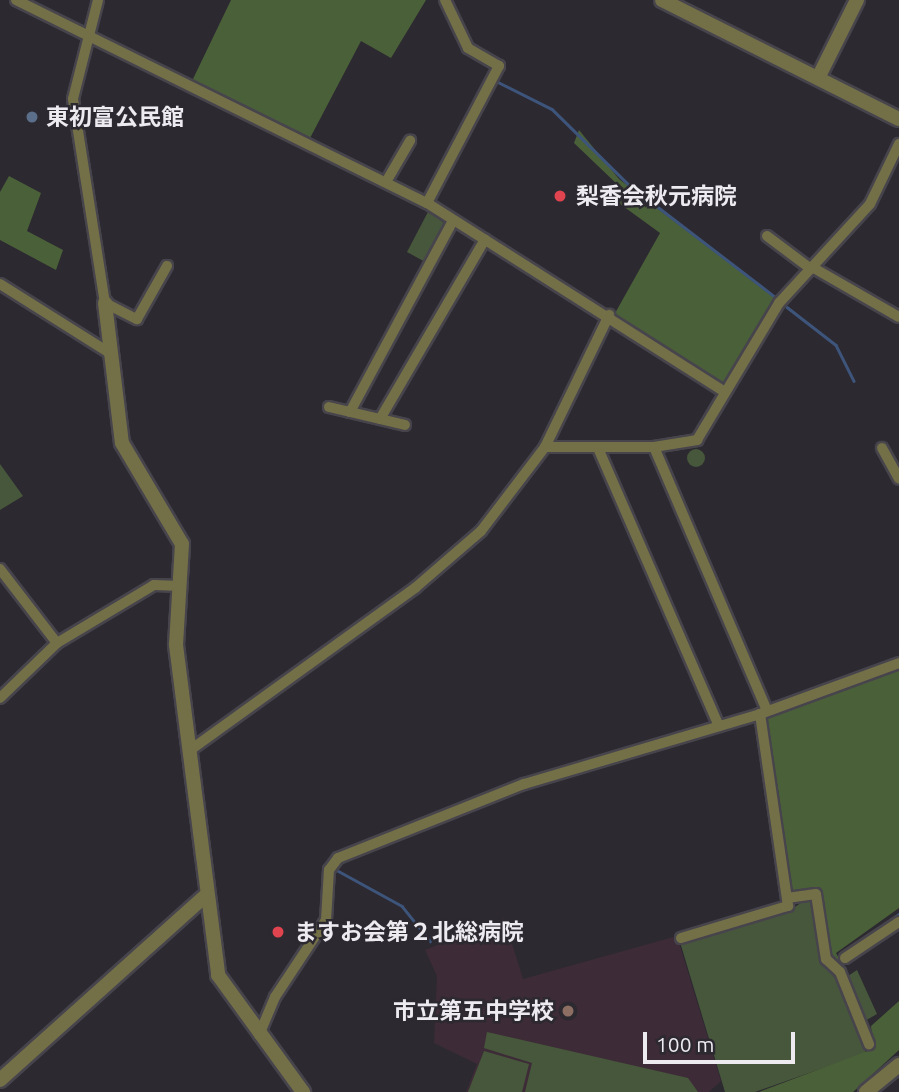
<!DOCTYPE html>
<html>
<head>
<meta charset="utf-8">
<style>
	body { margin:0 }
	#map { position:relative; width:899px; height:1092px; overflow:hidden; background:#2c2931; font-family:Ubuntu,"Noto Sans JP",sans-serif }
	div>[style] { position:absolute }
	[style*='--x'] { left:calc(var(--x)*1px); top:calc(var(--y)*1px); width:calc(var(--w)*1px); rotate:calc(var(--a)*1deg) }
	.education>* { inset:0; background:#3d2c37 }
	.green>* { inset:0; background:#47573b }
	.round { border-radius:50% }
	.forest>* { inset:0; background:#4a6038 }
	.stream>* { height:2.5px; margin:-1.25px; padding:0 1.25px; transform-origin:1.25px; border-radius:1.25px; background:#3e557b }
	.roads { filter:drop-shadow(2px 0 #47444c) drop-shadow(-2px 0 #47444c) drop-shadow(0 2px #47444c) drop-shadow(0 -2px #47444c) }
	.minor>* { height:10px; margin:-5px; padding:0 5px; transform-origin:5px; border-radius:5px; background:#737048 }
	.tertiary>* { height:14px; margin:-7px; padding:0 7px; transform-origin:7px; border-radius:7px; background:#737048 }
	.dots>* { width:19px; height:19px; translate:-50% -50%; box-sizing:border-box; border:4px solid #2c2931; border-radius:50% }
	span { translate:-50% -50%; white-space:nowrap; text-align:center; line-height:1.15; -webkit-text-stroke:5px #2c2931; paint-order:stroke }
	.poi-label { font-size:23px; color:#edeaf0; font-weight:700 }
	.left { translate:0 -50%; text-align:left }
	.right { translate:-100% -50%; text-align:right }
	.scale { position:absolute; left:643px; top:1032px; width:152px; height:32px; box-sizing:border-box; border:4px solid #edeaf0; border-top:0; padding-left:9px; font-size:21px; line-height:24px; white-space:nowrap; color:#edeaf0; -webkit-text-stroke:5px #2c2931; paint-order:stroke }
</style>
</head>
<body>
<div id="map">
	<div class="education">
		<i style="clip-path:polygon(504px 918px,523px 979px,677px 936px,721px 1081px,709px 1092px,466px 1092px,477px 1064px,434px 1043px,437px 976px,425px 950px)"></i>
	</div>
	<div class="green">
		<i style="clip-path:polygon(429px 210px,447px 226px,427px 263px,407px 252px)"></i>
		<i class="round" style="left:687px;top:449px;width:18px;height:18px"></i>
		<i style="clip-path:polygon(0 464px,23px 496px,0 510px)"></i>
		<i style="clip-path:polygon(806px 899px,813px 903px,820px 959px,835px 977px,866px 1053px,755px 1092px,725px 1092px,680px 942px,791px 910px)"></i>
		<i style="clip-path:polygon(857px 970px,877px 1014px,863px 1022px,848px 976px)"></i>
		<i style="clip-path:polygon(487px 1032px,688px 1078px,698px 1092px,525px 1092px,532px 1063px,484px 1048px)"></i>
		<i style="clip-path:polygon(484px 1051px,529px 1064px,522px 1092px,468px 1092px)"></i>
	</div>
	<div class="forest">
		<i style="clip-path:polygon(231px 0,426px 0,391px 58px,361px 41px,309px 140px,192px 81px)"></i>
		<i style="clip-path:polygon(579px 130px,619px 179px,776px 299px,723px 386px,614px 315px,660px 233px,616px 201px,620px 187px,574px 143px)"></i>
		<i style="clip-path:polygon(9px 176px,41px 193px,27px 231px,63px 250px,56px 270px,0 240px,0 192px)"></i>
		<i style="clip-path:polygon(899px 663px,899px 908px,836px 953px,844px 968px,830px 955px,820px 887px,794px 892px,790px 887px,767px 721px,770px 715px)"></i>
		<i style="clip-path:polygon(899px 1001px,899px 1050px,853px 1092px,759px 1092px,873px 1049px,871px 1026px)"></i>
	</div>
	<div class="stream">
		<i style="--x:498;--y:82;--w:60;--a:26.6"></i>
		<i style="--x:552;--y:109;--w:107;--a:44.6"></i>
		<i style="--x:628;--y:184;--w:185;--a:37.5"></i>
		<i style="--x:787;--y:307;--w:62;--a:37.8"></i>
		<i style="--x:836;--y:345;--w:40;--a:63.4"></i>
		<i style="--x:333;--y:868;--w:79;--a:28.8"></i>
		<i style="--x:402;--y:906;--w:45;--a:51.3"></i>
		<i style="--x:842;--y:954;--w:70;--a:-35.1"></i>
	</div>
	<div class="roads">
		<div class="minor">
			<i style="--x:16;--y:0;--w:458;--a:26.3"></i>
			<i style="--x:427;--y:203;--w:353;--a:32.4"></i>
			<i style="--x:98;--y:0;--w:102;--a:104.2"></i>
			<i style="--x:73;--y:99;--w:206;--a:81.1"></i>
			<i style="--x:105;--y:303;--w:36;--a:27"></i>
			<i style="--x:137;--y:319;--w:61;--a:-60.5"></i>
			<i style="--x:386;--y:182;--w:48;--a:-59.7"></i>
			<i style="--x:427;--y:203;--w:155;--a:-62.3"></i>
			<i style="--x:499;--y:66;--w:36;--a:-150"></i>
			<i style="--x:468;--y:48;--w:53;--a:-115.6"></i>
			<i style="--x:767;--y:236;--w:55;--a:36.9"></i>
			<i style="--x:812;--y:267;--w:100;--a:29.9"></i>
			<i style="--x:0;--y:284;--w:131;--a:32.2"></i>
			<i style="--x:329;--y:407;--w:78;--a:13.3"></i>
			<i style="--x:350;--y:412;--w:217;--a:-61.7"></i>
			<i style="--x:380;--y:419;--w:208;--a:-59.7"></i>
			<i style="--x:545;--y:447;--w:109;--a:0"></i>
			<i style="--x:654;--y:447;--w:44;--a:-9.2"></i>
			<i style="--x:697;--y:440;--w:160;--a:-59.1"></i>
			<i style="--x:779;--y:303;--w:134;--a:-47.4"></i>
			<i style="--x:870;--y:204;--w:67;--a:-64.2"></i>
			<i style="--x:654;--y:447;--w:287;--a:66.8"></i>
			<i style="--x:598;--y:448;--w:303;--a:66.5"></i>
			<i style="--x:882;--y:448;--w:35;--a:61"></i>
			<i style="--x:0;--y:569;--w:93;--a:52.4"></i>
			<i style="--x:0;--y:698;--w:79;--a:-44"></i>
			<i style="--x:57;--y:643;--w:113;--a:-30.9"></i>
			<i style="--x:154;--y:585;--w:27;--a:2"></i>
			<i style="--x:189;--y:751;--w:279;--a:-35.8"></i>
			<i style="--x:415;--y:588;--w:87;--a:-40.8"></i>
			<i style="--x:481;--y:531;--w:106;--a:-52.7"></i>
			<i style="--x:545;--y:447;--w:147;--a:-64.1"></i>
			<i style="--x:787;--y:898;--w:29;--a:-8"></i>
			<i style="--x:816;--y:894;--w:66;--a:81.3"></i>
			<i style="--x:826;--y:959;--w:19;--a:43"></i>
			<i style="--x:840;--y:972;--w:78;--a:68.1"></i>
			<i style="--x:681;--y:938;--w:112;--a:-16.7"></i>
			<i style="--x:788;--y:906;--w:194;--a:-98.3"></i>
			<i style="--x:845;--y:958;--w:65;--a:-33.7"></i>
			<i style="--x:259;--y:1035;--w:41;--a:-67.2"></i>
			<i style="--x:275;--y:997;--w:92;--a:-56.5"></i>
			<i style="--x:326;--y:920;--w:50;--a:-86.6"></i>
			<i style="--x:329;--y:870;--w:15;--a:-53"></i>
			<i style="--x:338;--y:858;--w:200;--a:-21.7"></i>
			<i style="--x:524;--y:784;--w:246;--a:-16.5"></i>
			<i style="--x:760;--y:714;--w:148;--a:-20.1"></i>
		</div>
		<div class="tertiary">
			<i style="--x:662;--y:0;--w:265;--a:26.7"></i>
			<i style="--x:818;--y:78;--w:87;--a:-63.4"></i>
			<i style="--x:105;--y:303;--w:141;--a:83.1"></i>
			<i style="--x:122;--y:443;--w:117;--a:59.3"></i>
			<i style="--x:182;--y:544;--w:101;--a:93.4"></i>
			<i style="--x:176;--y:645;--w:333;--a:82.7"></i>
			<i style="--x:218;--y:975;--w:145;--a:54"></i>
			<i style="--x:0;--y:1080;--w:278;--a:-41.9"></i>
			<i style="--x:866;--y:1092;--w:43;--a:-39.3"></i>
		</div>
	</div>
	<div class="dots">
		<i style="left:32px;top:117px;background:#5c6f8a"></i>
		<i style="left:560px;top:196px;background:#e0444e"></i>
		<i style="left:278px;top:932px;background:#e0444e"></i>
		<i style="left:568px;top:1011px;background:#8d6e63"></i>
	</div>
	<div class="poi-label">
		<span class="left" style="left:46px;top:117px">東初富公民館</span>
		<span class="left" style="left:576px;top:196px">梨香会秋元病院</span>
		<span class="left" style="left:294px;top:932px">ますお会第２北総病院</span>
		<span class="right" style="left:554px;top:1011px">市立第五中学校</span>
	</div>
	<div class="scale">100 m</div>
</div>
</body>
</html>
